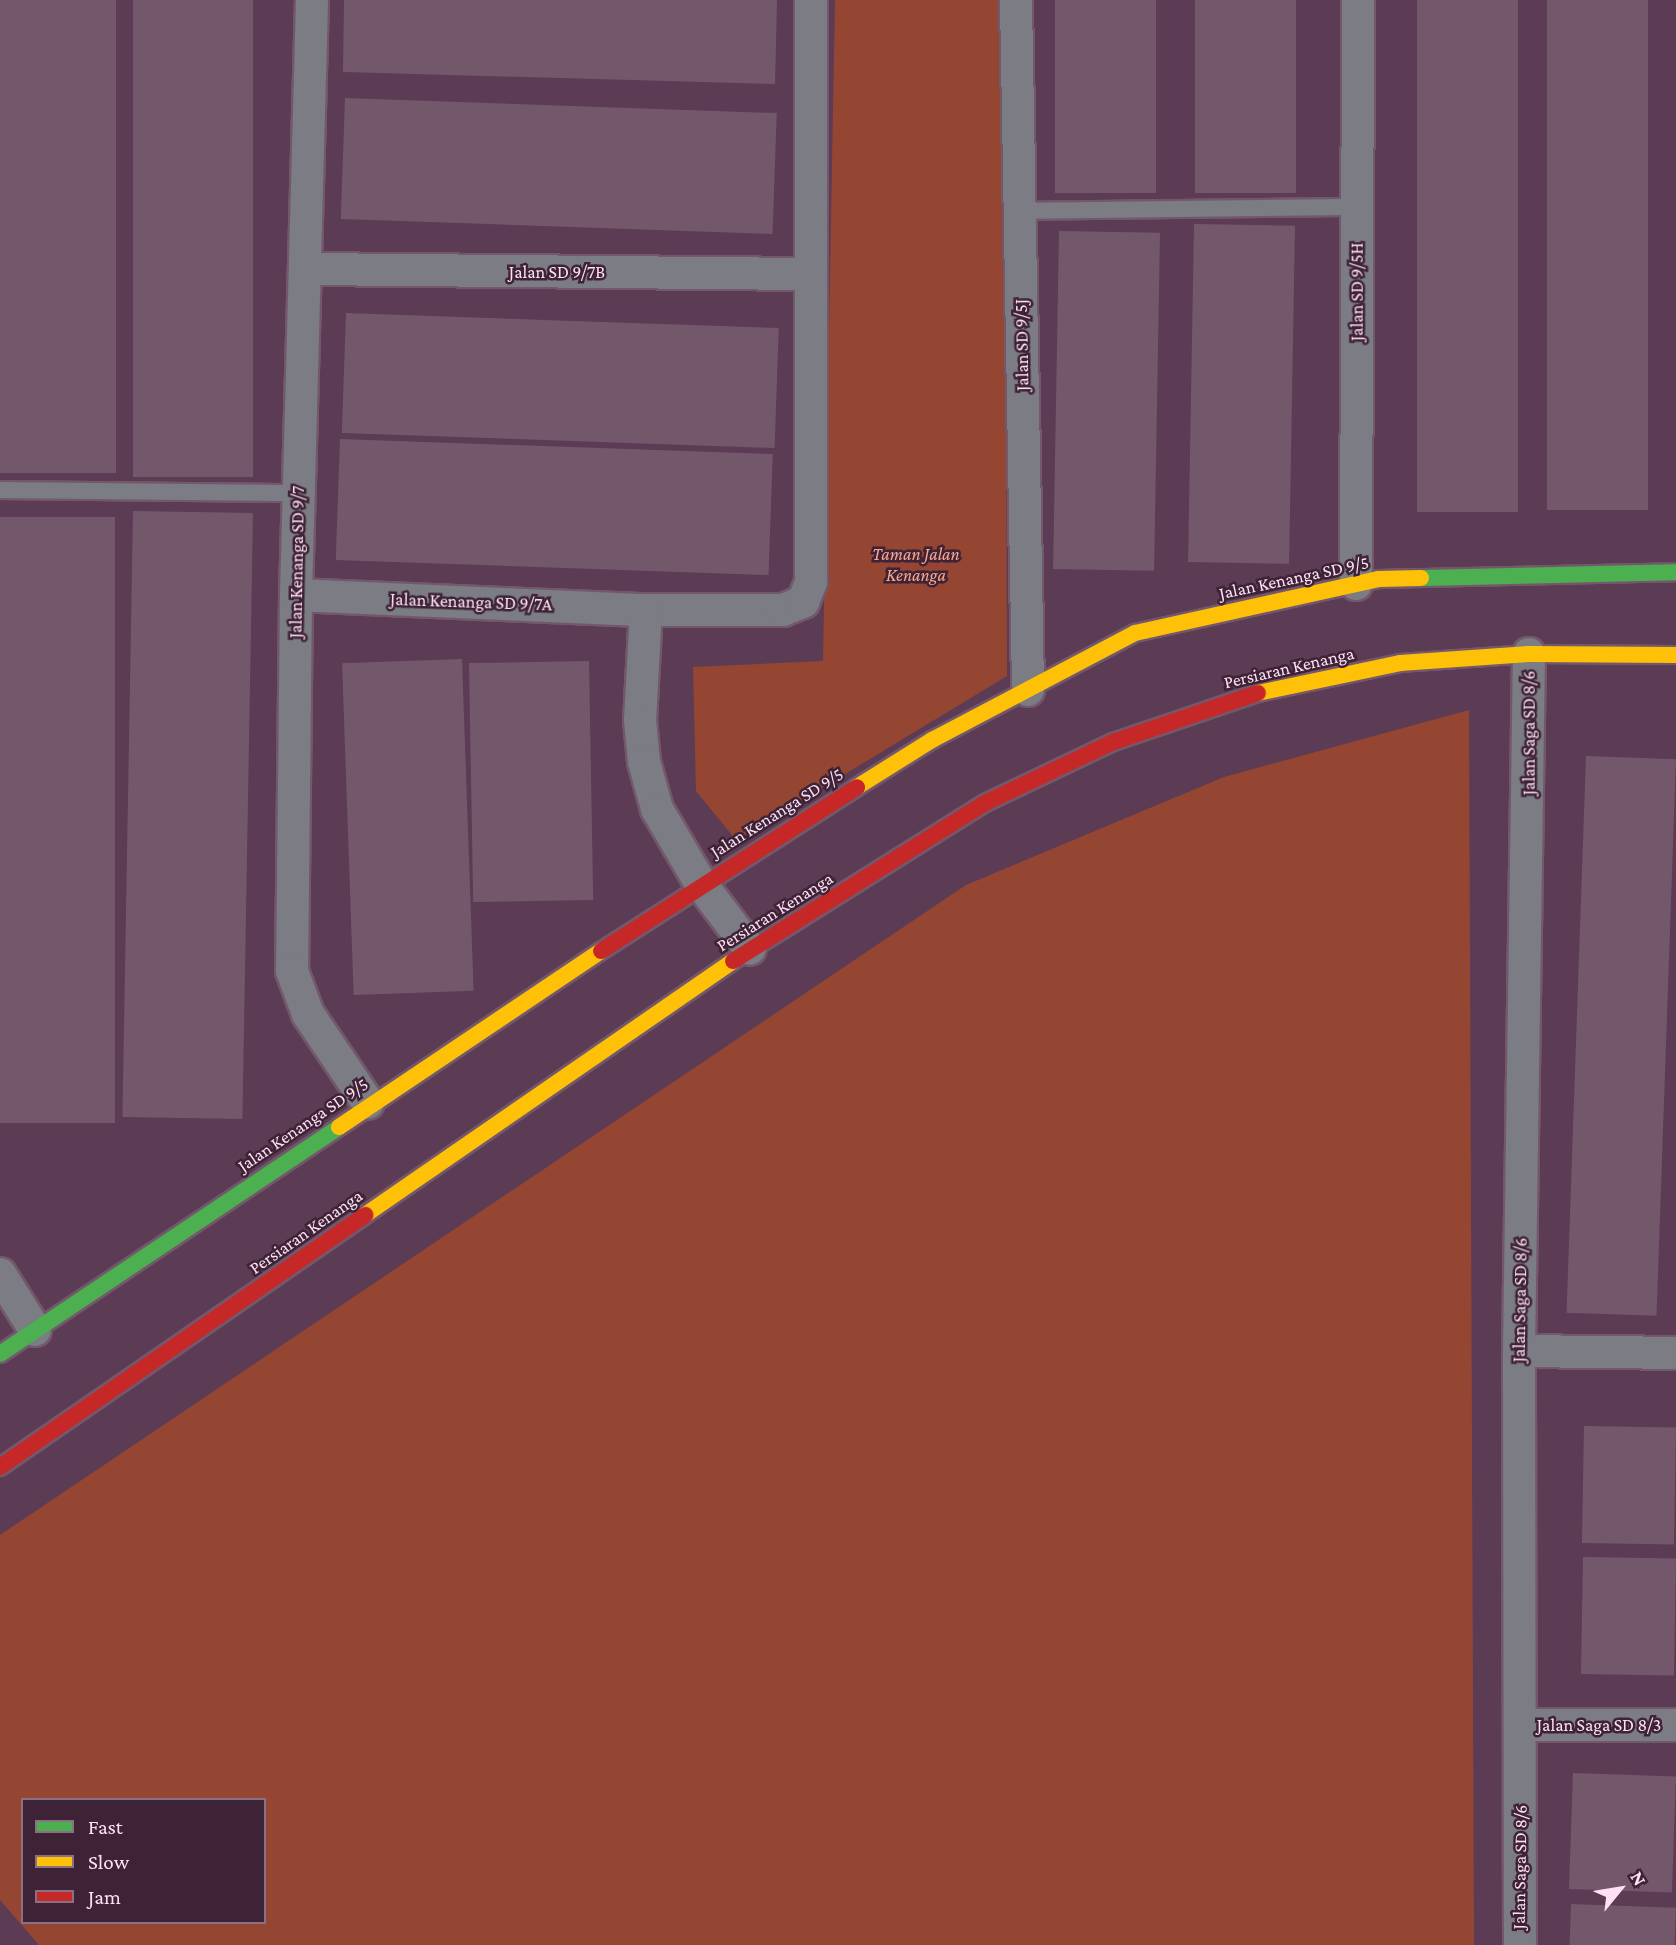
<!DOCTYPE html>
<html>
<head>
<meta charset="utf-8">
<style>
	body { margin:0 }
	#map { position:relative; width:1676px; height:1945px; overflow:hidden; background:#5c3b54; font-family:"Crimson Pro",serif }
	div>[style] { position:absolute }
	[style*='--x'] { left:calc(var(--x)*1px); top:calc(var(--y)*1px); width:calc(var(--w)*1px); rotate:calc(var(--a)*1deg) }
	.green>* { inset:0; background:#954633 }
	.building>* { inset:0; background:#73586c; transform-origin:0 0 }
	.roads { filter:drop-shadow(2px 0 #73586c) drop-shadow(-2px 0 #73586c) drop-shadow(0 2px #73586c) drop-shadow(0 -2px #73586c) }
	.lane>* { height:16px; margin:-8px; padding:0 8px; transform-origin:8px; border-radius:8px; background:#7b7c84 }
	.street>* { height:32px; margin:-16px; padding:0 16px; transform-origin:16px; border-radius:16px; background:#7b7c84 }
	.fast>* { height:16px; margin:-8px; padding:0 8px; transform-origin:8px; border-radius:8px; background:#4caf50 }
	.slow>* { height:16px; margin:-8px; padding:0 8px; transform-origin:8px; border-radius:8px; background:#ffc107 }
	.jam>* { height:16px; margin:-8px; padding:0 8px; transform-origin:8px; border-radius:8px; background:#c62828 }
	span { translate:-50% -50%; white-space:nowrap; text-align:center; line-height:1.15; -webkit-text-stroke:5px #3e2336; paint-order:stroke }
	.street-label { font-size:18px; color:#fee1f5 }
	.park-label { font-size:18px; color:#fca78e; font-style:italic }
	.legend { position:absolute; left:21px; top:1798px; width:245px; height:126px; box-sizing:border-box; background:#3e2336; border:2px solid #8b6f82; margin:0; padding:9px 12px; list-style:none; font-size:21px; color:#fee1f5 }
	.legend li { display:flex; align-items:center; gap:14px; height:35px }
	.legend b { width:35px; border:2px solid #8b6f82 }
	.north { position:absolute; left:1585px; top:1854px; width:70px; height:70px; -webkit-text-stroke:5px #3e2336; paint-order:stroke; rotate:60deg; font-size:19px; font-weight:700; line-height:28px; text-align:center; color:#fee1f5 }
	.north::after { content:''; display:block; margin:auto; width:24px; height:32px; background:#fee1f5; clip-path:polygon(50% 0,100% 100%,50% 72%,0 100%) }
</style>
</head>
<body>
<div id="map">
	<div class="green">
		<i style="clip-path:polygon(835px 0,1005px 0,1007px 676px,736px 840px,696px 791px,693px 667px,823px 661px)"></i>
		<i style="clip-path:polygon(evenodd,1469px 710px,1474px 1945px,39px 1945px,0 1900px,0 1535px,966px 885px,1224px 777px,1469px 710px,23px 1800px,264px 1800px,264px 1922px,23px 1922px,23px 1800px)"></i>
	</div>
	<div class="building">
		<i style="left:0;top:0;width:116px;height:473px"></i>
		<i style="left:133px;top:0;width:120px;height:477px"></i>
		<i style="clip-path:polygon(344px 0,777px 0,775px 84px,343px 72px)"></i>
		<i style="left:1055px;top:0;width:101px;height:193px"></i>
		<i style="left:1195px;top:0;width:101px;height:193px"></i>
		<i style="left:1417px;top:0;width:101px;height:512px"></i>
		<i style="left:1547px;top:0;width:101px;height:510px"></i>
		<i style="left:345px;top:98px;width:432px;height:121px;rotate:2deg"></i>
		<i style="left:1194px;top:224px;width:101px;height:338px;rotate:1deg"></i>
		<i style="left:1059px;top:231px;width:101px;height:338px;rotate:1deg"></i>
		<i style="left:346px;top:313px;width:433px;height:120px;rotate:2deg"></i>
		<i style="left:340px;top:439px;width:433px;height:121px;rotate:2deg"></i>
		<i style="left:133px;top:511px;width:120px;height:606px;rotate:1deg"></i>
		<i style="left:0;top:517px;width:115px;height:606px"></i>
		<i style="left:462px;top:659px;width:332px;height:120px;rotate:88deg"></i>
		<i style="left:589px;top:661px;width:239px;height:120px;rotate:89deg"></i>
		<i style="left:1586px;top:756px;width:90px;height:557px;rotate:2deg"></i>
		<i style="left:1584px;top:1426px;width:92px;height:117px;rotate:1deg"></i>
		<i style="left:1583px;top:1557px;width:93px;height:117px;rotate:1deg"></i>
		<i style="left:1573px;top:1773px;width:103px;height:116px;rotate:2deg"></i>
		<i style="left:1571px;top:1904px;width:105px;height:41px;rotate:2deg"></i>
	</div>
	<div class="roads">
		<div class="lane">
			<i style="--x:1020;--y:211;--w:337;--a:-0.7"></i>
			<i style="--x:0;--y:490;--w:298;--a:0.6"></i>
		</div>
		<div class="street">
			<i style="--x:312;--y:0;--w:595;--a:91.54"></i>
			<i style="--x:296;--y:595;--w:376;--a:90.6"></i>
			<i style="--x:292;--y:971;--w:46;--a:69.6"></i>
			<i style="--x:308;--y:1014;--w:107;--a:56"></i>
			<i style="--x:1016;--y:0;--w:690;--a:89"></i>
			<i style="--x:306;--y:269;--w:503;--a:0.57"></i>
			<i style="--x:1356;--y:584;--w:584;--a:-89.8"></i>
			<i style="--x:296;--y:595;--w:350;--a:2.5"></i>
			<i style="--x:646;--y:610;--w:137;--a:0"></i>
			<i style="--x:783;--y:610;--w:22;--a:-22"></i>
			<i style="--x:803;--y:602;--w:22;--a:-68"></i>
			<i style="--x:811;--y:582;--w:582;--a:-90"></i>
			<i style="--x:646;--y:610;--w:110;--a:93.1"></i>
			<i style="--x:640;--y:720;--w:42;--a:84.6"></i>
			<i style="--x:644;--y:762;--w:49;--a:74.5"></i>
			<i style="--x:657;--y:809;--w:87;--a:59.6"></i>
			<i style="--x:701;--y:884;--w:81;--a:53"></i>
			<i style="--x:0;--y:1274;--w:66;--a:58"></i>
			<i style="--x:1519;--y:1351;--w:157;--a:0.7"></i>
			<i style="--x:1522;--y:1725;--w:154;--a:0"></i>
			<i style="--x:1520;--y:1945;--w:594;--a:-90.1"></i>
			<i style="--x:1519;--y:1351;--w:697;--a:-89.18"></i>
		</div>
		<div class="fast">
			<i style="--x:1421;--y:578;--w:255;--a:-1.3"></i>
			<i style="--x:0;--y:1354;--w:408;--a:-33.8"></i>
		</div>
		<div class="slow">
			<i style="--x:1258;--y:693;--w:145;--a:-11.9"></i>
			<i style="--x:1400;--y:663;--w:129;--a:-4"></i>
			<i style="--x:1529;--y:654;--w:147;--a:0.4"></i>
			<i style="--x:857;--y:787;--w:89;--a:-32.1"></i>
			<i style="--x:932;--y:740;--w:229;--a:-27.8"></i>
			<i style="--x:1135;--y:633;--w:249;--a:-12.5"></i>
			<i style="--x:1378;--y:579;--w:43;--a:-1.3"></i>
			<i style="--x:339;--y:1127;--w:316;--a:-33.9"></i>
			<i style="--x:365;--y:1215;--w:447;--a:-34.6"></i>
		</div>
		<div class="jam">
			<i style="--x:601;--y:951;--w:304;--a:-32.6"></i>
			<i style="--x:733;--y:961;--w:297;--a:-32.1"></i>
			<i style="--x:985;--y:803;--w:142;--a:-25.5"></i>
			<i style="--x:1113;--y:742;--w:153;--a:-18.7"></i>
			<i style="--x:0;--y:1467;--w:444;--a:-34.6"></i>
		</div>
	</div>
	<div class="street-label">
		<span style="left:557px;top:272px">Jalan SD 9/7B</span>
		<span style="left:1357px;top:292px;rotate:-90deg">Jalan SD 9/5H</span>
		<span style="left:1022px;top:345px;rotate:-91deg">Jalan SD 9/5J</span>
		<span style="left:297px;top:562px;rotate:-89deg">Jalan Kenanga SD 9/7</span>
		<span style="left:1294px;top:578px;rotate:-12deg">Jalan Kenanga SD 9/5</span>
		<span style="left:471px;top:602px;rotate:2deg">Jalan Kenanga SD 9/7A</span>
		<span style="left:1289px;top:668px;rotate:-13deg">Persiaran Kenanga</span>
		<span style="left:1529px;top:733px;rotate:-90deg">Jalan Saga SD 8/6</span>
		<span style="left:777px;top:813px;rotate:-32deg">Jalan Kenanga SD 9/5</span>
		<span style="left:775px;top:912px;rotate:-32deg">Persiaran Kenanga</span>
		<span style="left:303px;top:1125px;rotate:-34deg">Jalan Kenanga SD 9/5</span>
		<span style="left:306px;top:1232px;rotate:-35deg">Persiaran Kenanga</span>
		<span style="left:1520px;top:1300px;rotate:-89deg">Jalan Saga SD 8/6</span>
		<span style="left:1599px;top:1725px">Jalan Saga SD 8/3</span>
		<span style="left:1520px;top:1867px;rotate:-89deg">Jalan Saga SD 8/6</span>
	</div>
	<div class="park-label">
		<span style="left:916px;top:565px">Taman Jalan<br>Kenanga</span>
	</div>
	<ul class="legend">
	<li><b style="height:9px;background:#4caf50"></b>Fast</li>
	<li><b style="height:9px;background:#ffc107"></b>Slow</li>
	<li><b style="height:9px;background:#c62828"></b>Jam</li>
	</ul>
	<div class="north">N</div>
</div>
</body>
</html>
